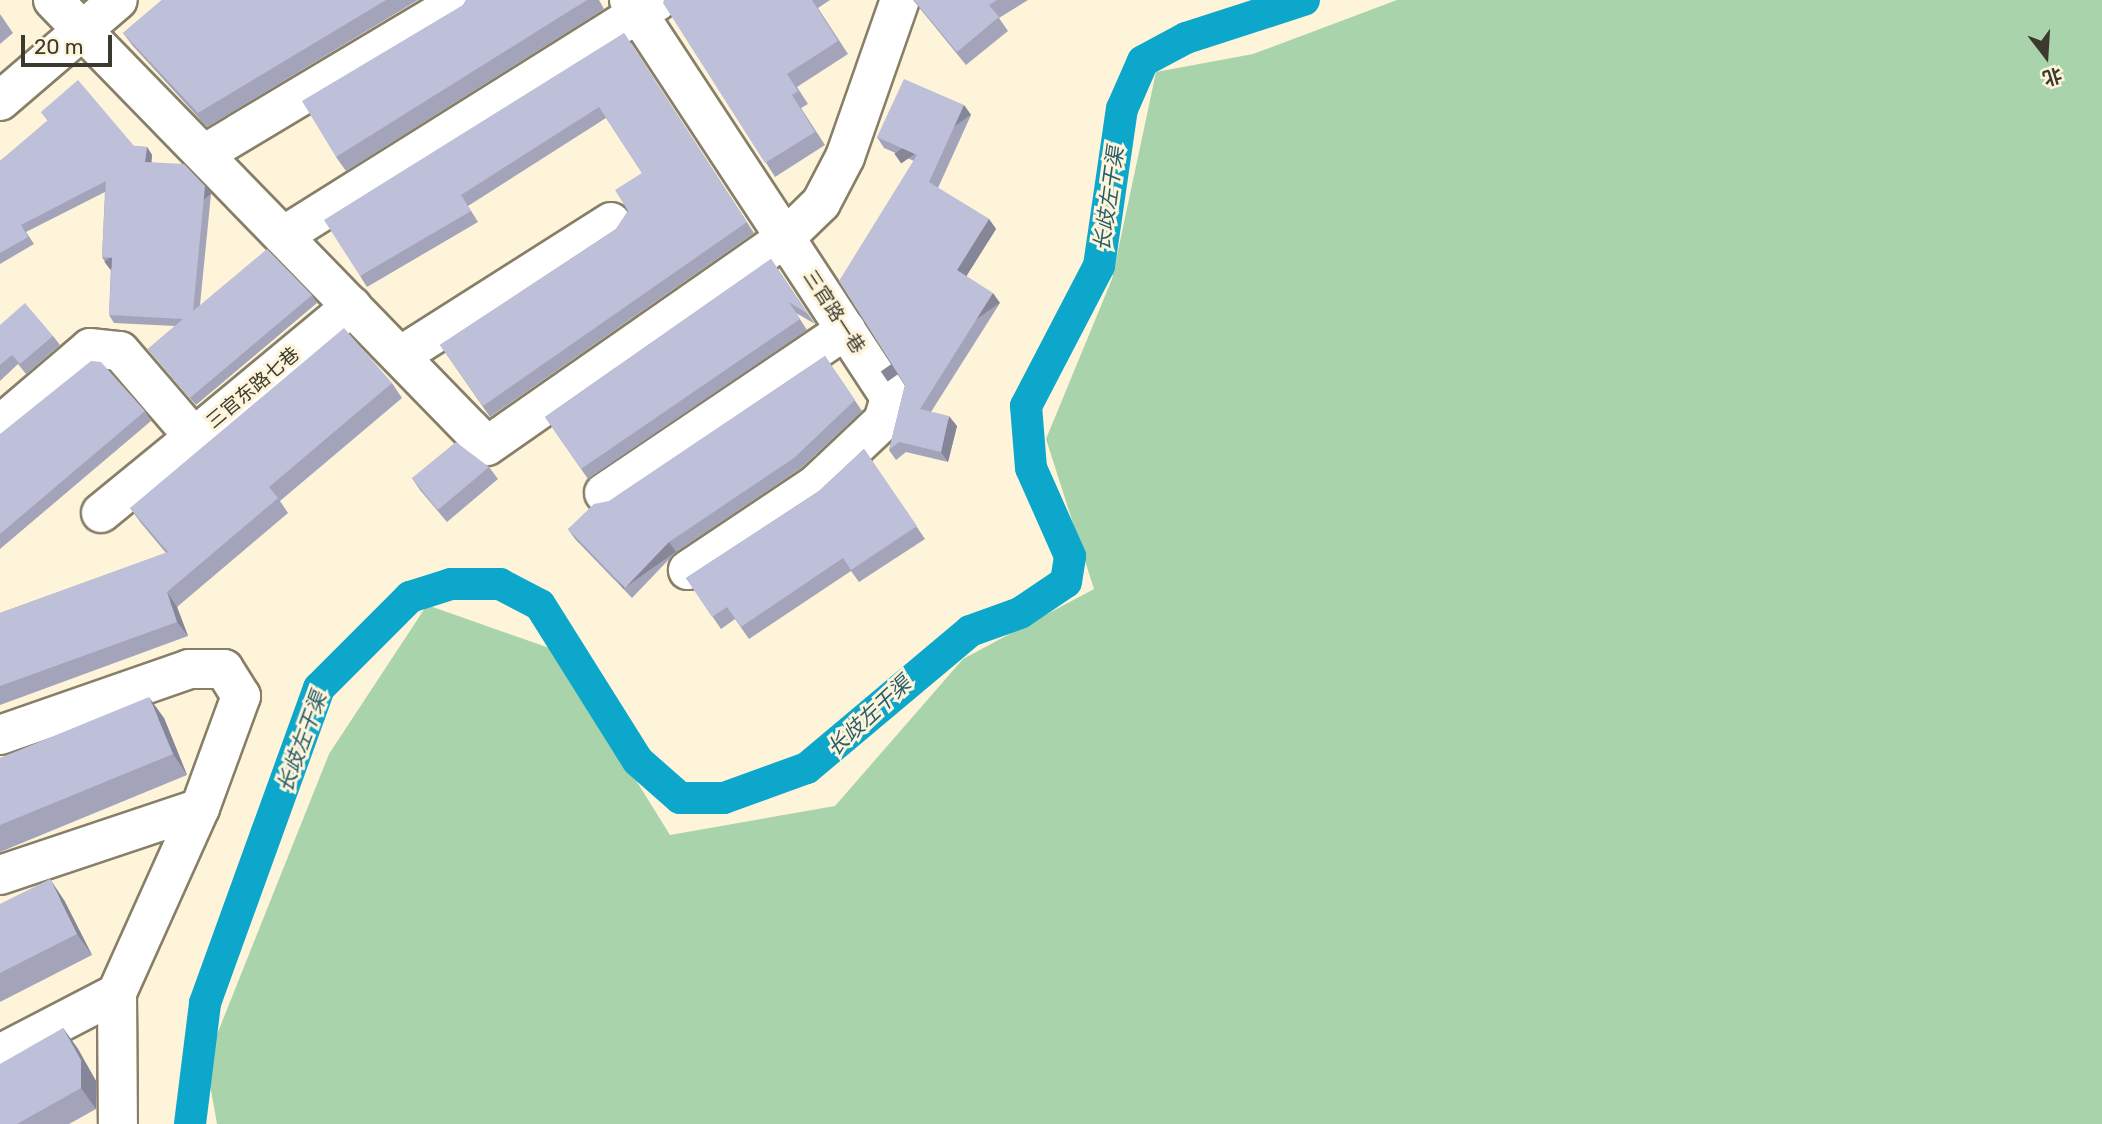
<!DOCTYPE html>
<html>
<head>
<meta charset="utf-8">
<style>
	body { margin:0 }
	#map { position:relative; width:2102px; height:1124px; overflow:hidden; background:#fdf4da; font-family:Rubik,"Noto Sans SC",sans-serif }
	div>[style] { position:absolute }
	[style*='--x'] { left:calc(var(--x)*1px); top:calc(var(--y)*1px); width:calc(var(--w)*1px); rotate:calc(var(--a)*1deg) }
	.green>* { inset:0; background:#a9d4ab }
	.canal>* { height:32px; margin:-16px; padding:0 16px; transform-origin:16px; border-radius:16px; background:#0ca7cb }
	.roads { filter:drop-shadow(2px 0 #877f68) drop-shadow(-2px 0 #877f68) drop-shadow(0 2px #877f68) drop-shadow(0 -2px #877f68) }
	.minor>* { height:38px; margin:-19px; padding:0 19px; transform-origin:19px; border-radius:19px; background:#fff }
	.wall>* { inset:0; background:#a3a4ba }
	.shaded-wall>* { inset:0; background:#858697; transform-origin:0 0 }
	.building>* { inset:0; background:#bebfd8 }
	span { translate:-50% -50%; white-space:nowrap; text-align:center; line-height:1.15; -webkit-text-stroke:6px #fdf4da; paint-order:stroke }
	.street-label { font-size:19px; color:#3c392f }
	.water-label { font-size:21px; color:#275c6b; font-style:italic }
	.north { position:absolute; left:2011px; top:21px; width:70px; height:70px; -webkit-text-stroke:5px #fdf4da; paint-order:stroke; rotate:163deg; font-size:19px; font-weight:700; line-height:28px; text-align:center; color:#3c392f }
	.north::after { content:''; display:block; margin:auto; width:24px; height:32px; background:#3c392f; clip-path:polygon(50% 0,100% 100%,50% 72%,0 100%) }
	.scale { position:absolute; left:21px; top:35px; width:91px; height:32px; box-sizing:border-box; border:4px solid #3c392f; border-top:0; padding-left:9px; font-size:21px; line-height:24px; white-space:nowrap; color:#3c392f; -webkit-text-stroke:5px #fdf4da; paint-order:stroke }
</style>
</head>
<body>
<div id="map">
	<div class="green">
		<i style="clip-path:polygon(1397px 0,2102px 0,2102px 1124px,217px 1124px,206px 1062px,329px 754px,427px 605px,555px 650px,670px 835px,835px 806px,963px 659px,1094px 589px,1046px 439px,1112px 279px,1156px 72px,1253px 54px)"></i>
	</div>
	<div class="canal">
		<i style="--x:190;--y:1124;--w:122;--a:-82.9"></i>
		<i style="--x:205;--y:1003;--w:335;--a:-70.1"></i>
		<i style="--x:319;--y:688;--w:129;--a:-45"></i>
		<i style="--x:410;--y:597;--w:43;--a:-17.6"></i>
		<i style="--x:451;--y:584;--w:49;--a:0"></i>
		<i style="--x:500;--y:584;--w:45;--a:27.7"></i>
		<i style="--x:540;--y:605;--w:184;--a:57.9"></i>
		<i style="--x:638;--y:761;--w:56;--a:41.4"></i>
		<i style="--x:680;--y:798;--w:44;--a:0"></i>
		<i style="--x:724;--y:798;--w:88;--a:-19.9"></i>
		<i style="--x:807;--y:768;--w:213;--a:-40"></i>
		<i style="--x:970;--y:631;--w:53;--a:-19.8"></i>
		<i style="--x:1020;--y:613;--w:55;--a:-34"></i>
		<i style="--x:1066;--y:582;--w:26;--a:-81"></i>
		<i style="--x:1070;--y:556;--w:96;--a:-113.9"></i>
		<i style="--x:1031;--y:468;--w:62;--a:-94.6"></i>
		<i style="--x:1026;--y:406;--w:158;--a:-62.5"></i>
		<i style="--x:1099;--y:266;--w:159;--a:-81.7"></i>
		<i style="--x:1122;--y:109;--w:52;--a:-66.4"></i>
		<i style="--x:1143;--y:61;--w:49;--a:-28.1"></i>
		<i style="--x:1186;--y:38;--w:124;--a:-17.9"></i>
	</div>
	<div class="roads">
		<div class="minor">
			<i style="--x:53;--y:0;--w:622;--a:45.78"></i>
			<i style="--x:487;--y:446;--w:363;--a:-34.9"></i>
			<i style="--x:785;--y:238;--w:50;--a:-44.2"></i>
			<i style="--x:821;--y:203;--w:52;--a:-62.4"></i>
			<i style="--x:845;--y:157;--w:166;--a:-70.7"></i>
			<i style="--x:629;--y:0;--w:476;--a:56.7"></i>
			<i style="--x:890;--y:398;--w:24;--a:107"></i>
			<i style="--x:883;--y:421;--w:93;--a:136.7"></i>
			<i style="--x:815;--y:485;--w:153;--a:146.2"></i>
			<i style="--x:0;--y:101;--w:155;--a:-40.6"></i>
			<i style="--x:204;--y:154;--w:300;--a:-30.9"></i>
			<i style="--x:283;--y:236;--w:443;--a:-32.1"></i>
			<i style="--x:400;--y:356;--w:250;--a:-32.4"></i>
			<i style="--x:0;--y:425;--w:118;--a:-40.5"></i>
			<i style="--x:90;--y:348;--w:30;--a:6"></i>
			<i style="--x:120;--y:351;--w:113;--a:49.3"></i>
			<i style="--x:194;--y:437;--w:205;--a:-39.7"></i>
			<i style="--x:604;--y:493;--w:292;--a:-34"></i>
			<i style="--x:101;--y:513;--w:120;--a:-39.3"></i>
			<i style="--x:0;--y:735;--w:200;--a:-19.2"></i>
			<i style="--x:189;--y:669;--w:35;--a:0"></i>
			<i style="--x:224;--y:669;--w:32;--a:58"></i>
			<i style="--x:241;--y:696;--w:119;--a:110.1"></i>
			<i style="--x:200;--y:808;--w:203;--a:114.2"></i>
			<i style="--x:117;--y:993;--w:132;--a:152.5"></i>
			<i style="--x:0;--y:875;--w:211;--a:-18.5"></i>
			<i style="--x:117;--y:993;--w:131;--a:89.6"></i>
		</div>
	</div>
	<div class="wall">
		<i style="clip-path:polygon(162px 0,418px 0,207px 127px,133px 46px,123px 33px)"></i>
		<i style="clip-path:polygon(466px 0,599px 0,604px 9px,346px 171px,336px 157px,463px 5px)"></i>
		<i style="clip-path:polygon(664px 0,830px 0,818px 8px,848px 54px,797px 87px,808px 104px,801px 108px,825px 145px,775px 177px)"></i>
		<i style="clip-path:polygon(913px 0,1028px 0,999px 18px,1008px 31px,966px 65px)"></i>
		<i style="clip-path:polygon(0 14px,13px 33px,0 44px)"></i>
		<i style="clip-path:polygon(624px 33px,754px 233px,490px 417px,440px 345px,616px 229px,628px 211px,642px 173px,606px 118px,468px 206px,478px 222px,367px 287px,360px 276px)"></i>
		<i style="clip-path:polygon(964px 105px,971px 115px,938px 188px,989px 219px,996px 229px,966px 276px,1000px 303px,931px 412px,957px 426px,948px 462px,906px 452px,896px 460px,889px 450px,905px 385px,914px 161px,884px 148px,877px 137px)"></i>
		<i style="clip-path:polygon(41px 112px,134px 146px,147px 147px,152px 155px,151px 162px,205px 186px,211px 194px,200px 305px,312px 295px,317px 303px,196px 405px,148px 349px,175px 326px,114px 323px,109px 315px,111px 265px,107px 265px,102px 257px,105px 192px,26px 232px,34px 244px,0 264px,0 161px,48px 121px)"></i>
		<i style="clip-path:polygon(771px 259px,815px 324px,796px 313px,807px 330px,588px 479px,545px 417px)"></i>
		<i style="clip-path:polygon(0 325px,53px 336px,60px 345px,26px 374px,18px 364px,0 381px)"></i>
		<i style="clip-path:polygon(825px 356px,862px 411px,801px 468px,676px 552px,632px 598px,575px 539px,568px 529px)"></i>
		<i style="clip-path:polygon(392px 383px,402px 398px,280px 501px,288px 513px,177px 607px,188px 636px,0 705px,0 613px,166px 553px,141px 523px,130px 508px)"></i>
		<i style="clip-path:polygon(145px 411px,151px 421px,0 549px,0 434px)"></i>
		<i style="clip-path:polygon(864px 449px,925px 539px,859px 582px,851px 571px,749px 639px,735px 619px,721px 629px,686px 578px,819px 491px)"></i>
		<i style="clip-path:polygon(489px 467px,498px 479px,447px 522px,420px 490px,412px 478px)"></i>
		<i style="clip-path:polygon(164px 718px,187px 775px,0 852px,0 758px)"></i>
		<i style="clip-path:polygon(64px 900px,92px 955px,0 1002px,0 904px)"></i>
		<i style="clip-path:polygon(63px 1028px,78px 1049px,96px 1081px,96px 1109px,69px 1124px,0 1124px)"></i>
	</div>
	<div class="shaded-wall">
		<i style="left:964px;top:105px;width:12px;height:85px;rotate:55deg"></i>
		<i style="clip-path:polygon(147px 147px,152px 155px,151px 169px,145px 162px)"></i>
		<i style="left:205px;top:186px;width:10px;height:126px;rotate:53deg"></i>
		<i style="clip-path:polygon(989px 219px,996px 229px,964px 280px,957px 270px)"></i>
		<i style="left:993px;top:293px;width:12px;height:137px;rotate:55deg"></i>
		<i style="clip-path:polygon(949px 416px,957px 426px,948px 462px,941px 452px)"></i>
		<i style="left:669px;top:542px;width:12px;height:64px;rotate:55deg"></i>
		<i style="clip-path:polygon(167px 592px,177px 607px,188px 636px,177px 622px)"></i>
		<i style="clip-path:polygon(149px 697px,164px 718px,187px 775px,173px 754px)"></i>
		<i style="clip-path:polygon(50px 879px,64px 900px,92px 955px,77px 934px)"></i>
		<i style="clip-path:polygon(63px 1028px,78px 1049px,96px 1081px,96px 1109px,81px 1088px)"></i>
	</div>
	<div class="building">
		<i style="clip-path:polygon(162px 0,386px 0,198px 113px,123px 33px)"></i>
		<i style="clip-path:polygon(466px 0,587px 0,336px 157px,302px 101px,463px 5px)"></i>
		<i style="clip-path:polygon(664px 0,812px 0,838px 41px,787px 74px,798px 91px,792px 95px,815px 132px,765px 163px,663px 3px)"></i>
		<i style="clip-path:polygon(914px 0,997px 0,989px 5px,999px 17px,957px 52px)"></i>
		<i style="clip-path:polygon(624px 33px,747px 222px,483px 406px,440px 345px,616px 229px,628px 211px,615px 190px,642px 173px,599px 107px,461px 195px,471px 211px,360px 276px,324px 220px)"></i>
		<i style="clip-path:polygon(904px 79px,964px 105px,929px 182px,989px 219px,957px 270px,993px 293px,920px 409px,949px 416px,941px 452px,899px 442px,889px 450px,905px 385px,839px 281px,917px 155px,877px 137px)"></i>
		<i style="clip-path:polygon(78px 80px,134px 146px,147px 147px,145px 162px,184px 164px,205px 186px,193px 311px,267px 249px,312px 295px,190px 398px,148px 349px,183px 319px,109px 315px,112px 258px,102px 257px,106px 181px,21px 225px,28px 237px,0 253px,0 161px,48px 120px,41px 112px)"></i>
		<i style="clip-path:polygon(771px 259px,808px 314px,789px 302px,800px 319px,581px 469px,545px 417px)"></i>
		<i style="clip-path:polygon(25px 303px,53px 336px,20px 364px,12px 355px,0 365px,0 325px)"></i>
		<i style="clip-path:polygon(344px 328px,392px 383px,269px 487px,278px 498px,167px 592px,177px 622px,0 686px,0 613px,168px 552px,130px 508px)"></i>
		<i style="clip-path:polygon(825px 356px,855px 400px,794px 458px,669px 542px,625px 588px,568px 529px,594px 504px,609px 501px)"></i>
		<i style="clip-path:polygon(91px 361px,101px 362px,145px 411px,0 534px,0 434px)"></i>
		<i style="clip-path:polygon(456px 442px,489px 467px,438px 510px,412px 478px)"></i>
		<i style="clip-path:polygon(864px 449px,917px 526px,851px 570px,843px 558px,741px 627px,727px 607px,712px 617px,686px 578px,819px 491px)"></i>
		<i style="clip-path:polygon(149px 697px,173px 754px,0 825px,0 758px)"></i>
		<i style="clip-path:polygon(50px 879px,77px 934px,0 973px,0 904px)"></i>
		<i style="clip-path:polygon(63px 1028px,81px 1060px,81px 1088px,17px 1124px,0 1124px,0 1064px)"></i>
	</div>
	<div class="street-label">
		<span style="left:834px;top:312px;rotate:57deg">三官路一巷</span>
		<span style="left:253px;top:388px;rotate:-40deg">三官东路七巷</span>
	</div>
	<div class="water-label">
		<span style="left:1109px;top:199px;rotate:-82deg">长歧左干渠</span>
		<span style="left:869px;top:716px;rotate:-43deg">长歧左干渠</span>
		<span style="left:302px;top:742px;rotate:-70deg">长歧左干渠</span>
	</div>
	<div class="north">北</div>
	<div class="scale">20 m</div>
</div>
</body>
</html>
